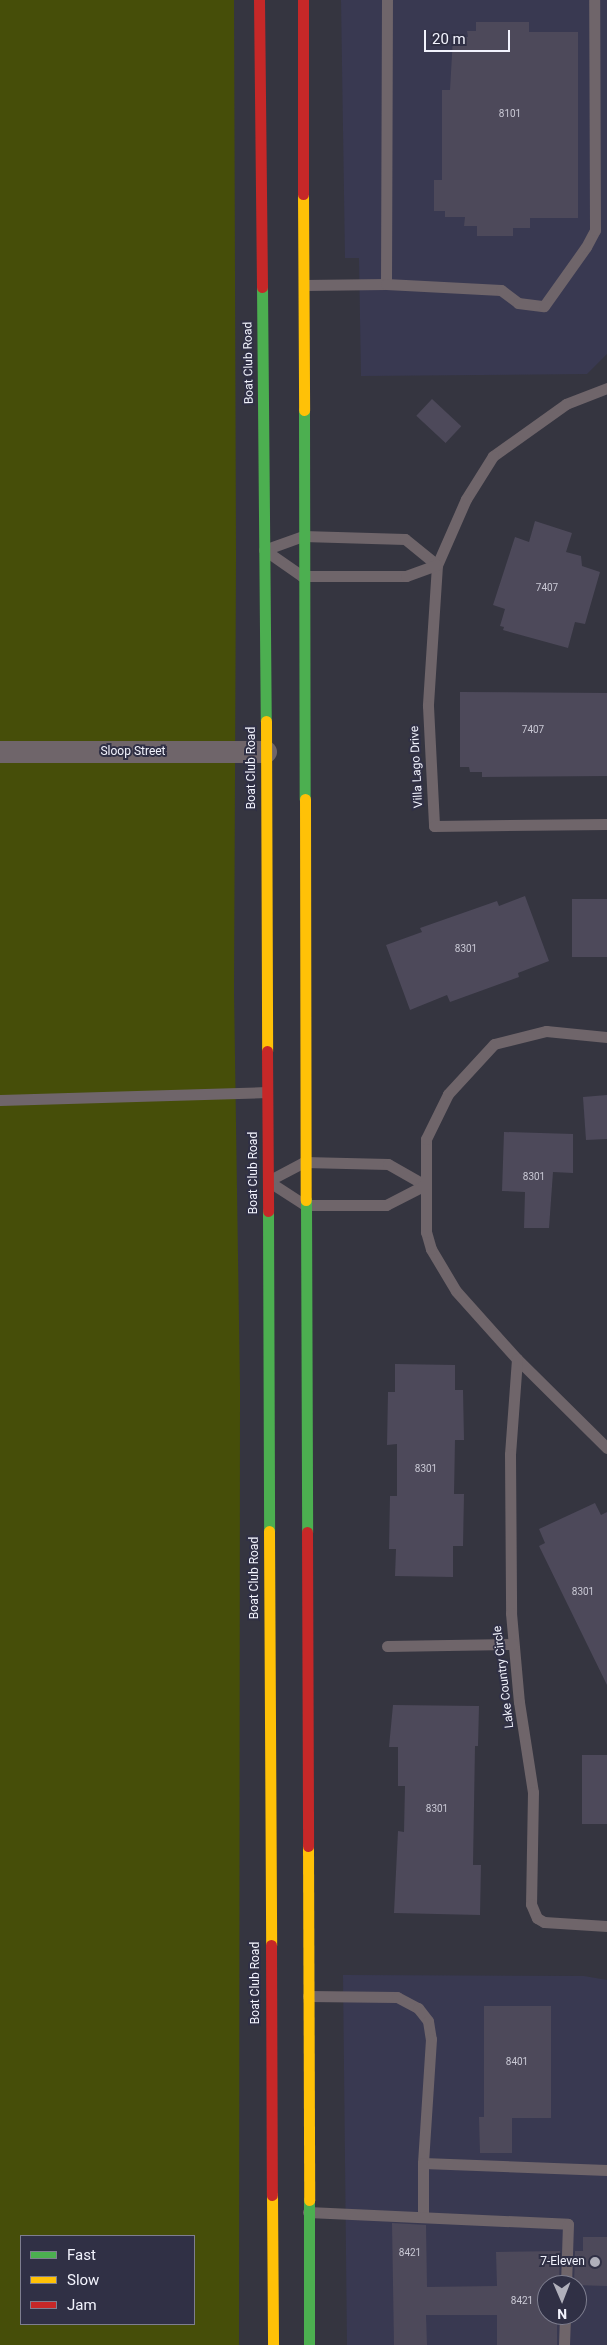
<!DOCTYPE html>
<html>
<head>
<meta charset="utf-8">
<style>
	body { margin:0 }
	#map { position:relative; width:607px; height:2345px; overflow:hidden; background:#353540; font-family:Roboto,sans-serif }
	div>[style] { position:absolute }
	[style*='--x'] { left:calc(var(--x)*1px); top:calc(var(--y)*1px); width:calc(var(--w)*1px); rotate:calc(var(--a)*1deg) }
	.built>* { inset:0; background:#393951 }
	.green>* { inset:0; background:#464e09 }
	.building>* { inset:0; background:#4d495a; transform-origin:0 0 }
	.lane>* { height:11px; margin:-5.5px; padding:0 5.5px; transform-origin:5.5px; border-radius:5.5px; background:#6f656a }
	.street>* { height:22px; margin:-11px; padding:0 11px; transform-origin:11px; border-radius:11px; background:#6f656a }
	.fast>* { height:11px; margin:-5.5px; padding:0 5.5px; transform-origin:5.5px; border-radius:5.5px; background:#4caf50 }
	.slow>* { height:11px; margin:-5.5px; padding:0 5.5px; transform-origin:5.5px; border-radius:5.5px; background:#ffc107 }
	.jam>* { height:11px; margin:-5.5px; padding:0 5.5px; transform-origin:5.5px; border-radius:5.5px; background:#c62828 }
	.dots>* { width:14px; height:14px; translate:-50% -50%; box-sizing:border-box; border:2px solid #303045; border-radius:50% }
	span { translate:-50% -50%; white-space:nowrap; text-align:center; line-height:1.15; -webkit-text-stroke:4px #303045; paint-order:stroke }
	.number-label { font-size:10px; color:#c9c8d4 }
	.number-label span { -webkit-text-stroke-width:0 }
	.street-label { font-size:12px; color:#f2f3fd }
	.poi-label { font-size:12px; color:#f2f3fd }
	.right { translate:-100% -50%; text-align:right }
	.legend { position:absolute; left:20px; top:2235px; width:175px; height:90px; box-sizing:border-box; background:#303045; border:1px solid #7e7e8f; margin:0; padding:6px 9px; list-style:none; font-size:15px; color:#f2f3fd }
	.legend li { display:flex; align-items:center; gap:10px; height:25px }
	.legend b { width:25px; border:1px solid #7e7e8f }
	.north { position:absolute; left:537px; top:2275px; width:50px; height:50px; box-sizing:border-box; background:#303045; border:1px solid #7e7e8f; border-radius:50%; rotate:179deg; font-size:14px; font-weight:700; line-height:20px; text-align:center; color:#f2f3fd }
	.north::after { content:''; display:block; margin:auto; width:18px; height:22px; background:#b0b0bb; clip-path:polygon(50% 0,100% 100%,50% 72%,0 100%) }
	.scale { position:absolute; left:424px; top:30px; width:86px; height:22px; box-sizing:border-box; border:2px solid #f2f3fd; border-top:0; padding-left:6px; font-size:15px; line-height:18px; white-space:nowrap; color:#f2f3fd; -webkit-text-stroke:4px #303045; paint-order:stroke }
</style>
</head>
<body>
<div id="map">
	<div class="built">
		<i style="clip-path:polygon(341px 0,607px 0,607px 354px,587px 374px,361px 376px,359px 258px,345px 258px)"></i>
		<i style="clip-path:polygon(evenodd,343px 1975px,584px 1976px,607px 1980px,607px 2345px,347px 2345px,343px 1975px,547px 2285px,577px 2285px,577px 2315px,547px 2315px,547px 2285px)"></i>
	</div>
	<div class="green">
		<i style="clip-path:polygon(evenodd,0 0,234px 0,236px 556px,234px 992px,240px 1387px,239px 2345px,0 2345px,0 0,21px 2236px,194px 2236px,194px 2324px,21px 2324px,21px 2236px)"></i>
	</div>
	<div class="building">
		<i style="clip-path:polygon(476px 22px,529px 22px,529px 32px,578px 32px,578px 218px,530px 218px,530px 228px,513px 228px,513px 236px,477px 236px,477px 226px,464px 226px,465px 217px,445px 217px,445px 211px,434px 211px,434px 180px,442px 180px,442px 90px,450px 90px,453px 37px,468px 37px,467px 31px,476px 31px)"></i>
		<i style="left:432px;top:399px;width:40px;height:23px;rotate:43deg"></i>
		<i style="clip-path:polygon(535px 521px,572px 533px,566px 552px,581px 556px,582px 566px,600px 572px,585px 624px,575px 622px,568px 648px,503px 630px,504px 627px,500px 626px,505px 609px,493px 605px,515px 537px,529px 542px)"></i>
		<i style="clip-path:polygon(460px 692px,607px 693px,607px 776px,482px 777px,482px 772px,470px 772px,469px 767px,460px 767px)"></i>
		<i style="clip-path:polygon(525px 896px,549px 961px,518px 973px,519px 977px,450px 1002px,447px 995px,410px 1010px,386px 945px,422px 932px,420px 928px,497px 901px,499px 906px)"></i>
		<i style="left:572px;top:899px;width:35px;height:58px"></i>
		<i style="clip-path:polygon(607px 1095px,607px 1139px,586px 1140px,583px 1097px)"></i>
		<i style="clip-path:polygon(504px 1132px,573px 1134px,573px 1173px,553px 1172px,549px 1228px,524px 1228px,525px 1192px,502px 1191px)"></i>
		<i style="clip-path:polygon(395px 1364px,455px 1365px,455px 1390px,463px 1390px,464px 1440px,455px 1440px,454px 1494px,464px 1494px,463px 1546px,453px 1546px,453px 1577px,395px 1576px,396px 1549px,389px 1549px,390px 1496px,397px 1496px,397px 1444px,387px 1445px,388px 1392px,395px 1392px)"></i>
		<i style="clip-path:polygon(595px 1503px,601px 1515px,607px 1512px,607px 1685px,539px 1546px,545px 1543px,539px 1529px)"></i>
		<i style="clip-path:polygon(393px 1705px,479px 1706px,478px 1746px,475px 1746px,473px 1865px,481px 1865px,480px 1915px,394px 1913px,398px 1831px,404px 1832px,405px 1786px,398px 1786px,398px 1747px,389px 1747px)"></i>
		<i style="left:607px;top:1755px;width:69px;height:25px;rotate:90deg"></i>
		<i style="clip-path:polygon(484px 2006px,551px 2006px,551px 2118px,512px 2118px,512px 2153px,480px 2153px,479px 2117px,484px 2117px)"></i>
		<i style="clip-path:polygon(392px 2223px,426px 2225px,427px 2287px,497px 2286px,496px 2252px,560px 2251px,559px 2285px,547px 2285px,547px 2315px,557px 2315px,557px 2345px,497px 2345px,497px 2315px,426px 2315px,427px 2345px,394px 2345px)"></i>
		<i style="clip-path:polygon(583px 2237px,607px 2237px,607px 2286px,574px 2285px,575px 2251px,583px 2251px)"></i>
	</div>
	<div class="lane">
		<i style="--x:386;--y:284;--w:284;--a:-89.8"></i>
		<i style="--x:304;--y:285;--w:82;--a:-0.7"></i>
		<i style="--x:386;--y:284;--w:115;--a:3"></i>
		<i style="--x:501;--y:290;--w:21;--a:37"></i>
		<i style="--x:518;--y:303;--w:26;--a:7"></i>
		<i style="--x:544;--y:306;--w:72;--a:-54.6"></i>
		<i style="--x:586;--y:247;--w:19;--a:-62"></i>
		<i style="--x:595;--y:230;--w:230;--a:-90.2"></i>
		<i style="--x:607;--y:388;--w:44;--a:158.7"></i>
		<i style="--x:566;--y:404;--w:90;--a:144.5"></i>
		<i style="--x:493;--y:456;--w:51;--a:122.1"></i>
		<i style="--x:466;--y:499;--w:72;--a:113.7"></i>
		<i style="--x:437;--y:565;--w:141;--a:93.7"></i>
		<i style="--x:428;--y:706;--w:120;--a:87.1"></i>
		<i style="--x:434;--y:826;--w:173;--a:-0.7"></i>
		<i style="--x:264;--y:550;--w:41;--a:-19.7"></i>
		<i style="--x:303;--y:536;--w:102;--a:1.7"></i>
		<i style="--x:405;--y:539;--w:41;--a:39.1"></i>
		<i style="--x:266;--y:551;--w:44;--a:34.8"></i>
		<i style="--x:302;--y:576;--w:104;--a:0"></i>
		<i style="--x:406;--y:576;--w:33;--a:-20"></i>
		<i style="--x:0;--y:1100;--w:267;--a:-1.7"></i>
		<i style="--x:304;--y:1162;--w:84;--a:1.4"></i>
		<i style="--x:388;--y:1164;--w:43;--a:29.6"></i>
		<i style="--x:425;--y:1185;--w:44;--a:152.9"></i>
		<i style="--x:386;--y:1205;--w:81;--a:180"></i>
		<i style="--x:305;--y:1205;--w:44;--a:-147"></i>
		<i style="--x:268;--y:1181;--w:41;--a:-27.8"></i>
		<i style="--x:517;--y:1359;--w:91;--a:-131.9"></i>
		<i style="--x:456;--y:1291;--w:49;--a:-120.8"></i>
		<i style="--x:431;--y:1249;--w:18;--a:-106"></i>
		<i style="--x:426;--y:1232;--w:93;--a:-90"></i>
		<i style="--x:426;--y:1139;--w:50;--a:-63.9"></i>
		<i style="--x:448;--y:1094;--w:68;--a:-47.4"></i>
		<i style="--x:494;--y:1044;--w:54;--a:-14"></i>
		<i style="--x:546;--y:1031;--w:61;--a:5.6"></i>
		<i style="--x:607;--y:1448;--w:127;--a:-135.3"></i>
		<i style="--x:517;--y:1359;--w:95;--a:94.2"></i>
		<i style="--x:510;--y:1454;--w:159;--a:89.6"></i>
		<i style="--x:511;--y:1613;--w:89;--a:84.9"></i>
		<i style="--x:519;--y:1702;--w:91;--a:81.2"></i>
		<i style="--x:533;--y:1792;--w:112;--a:91"></i>
		<i style="--x:531;--y:1904;--w:15;--a:67"></i>
		<i style="--x:537;--y:1918;--w:8;--a:30"></i>
		<i style="--x:544;--y:1922;--w:63;--a:3.6"></i>
		<i style="--x:387;--y:1646;--w:126;--a:-0.9"></i>
		<i style="--x:308;--y:1996;--w:89;--a:0.6"></i>
		<i style="--x:397;--y:1997;--w:24;--a:28"></i>
		<i style="--x:418;--y:2008;--w:16;--a:52"></i>
		<i style="--x:428;--y:2021;--w:18;--a:81"></i>
		<i style="--x:431;--y:2039;--w:124;--a:93.7"></i>
		<i style="--x:423;--y:2163;--w:184;--a:2.2"></i>
		<i style="--x:423;--y:2163;--w:54;--a:90"></i>
		<i style="--x:308;--y:2212;--w:260;--a:2.6"></i>
		<i style="--x:568;--y:2224;--w:61;--a:91.9"></i>
		<i style="--x:564;--y:2345;--w:30;--a:-88"></i>
	</div>
	<div class="street">
		<i style="--x:0;--y:752;--w:266;--a:0"></i>
	</div>
	<div class="fast">
		<i style="--x:262;--y:287;--w:434;--a:89.5"></i>
		<i style="--x:304;--y:410;--w:389;--a:89.9"></i>
		<i style="--x:306;--y:1200;--w:332;--a:89.8"></i>
		<i style="--x:268;--y:1211;--w:320;--a:89.8"></i>
		<i style="--x:309;--y:2200;--w:145;--a:90"></i>
	</div>
	<div class="slow">
		<i style="--x:303;--y:194;--w:216;--a:89.7"></i>
		<i style="--x:266;--y:721;--w:330;--a:89.8"></i>
		<i style="--x:305;--y:799;--w:401;--a:89.9"></i>
		<i style="--x:269;--y:1531;--w:414;--a:89.7"></i>
		<i style="--x:308;--y:1846;--w:354;--a:89.8"></i>
		<i style="--x:272;--y:2195;--w:150;--a:89.6"></i>
	</div>
	<div class="jam">
		<i style="--x:259;--y:0;--w:287;--a:89.4"></i>
		<i style="--x:303;--y:0;--w:194;--a:90"></i>
		<i style="--x:267;--y:1051;--w:160;--a:89.6"></i>
		<i style="--x:307;--y:1532;--w:314;--a:89.8"></i>
		<i style="--x:271;--y:1945;--w:250;--a:89.8"></i>
	</div>
	<div class="dots">
		<i style="left:595px;top:2262px;background:#b0b0bb"></i>
	</div>
	<div class="number-label">
		<span style="left:510px;top:114px">8101</span>
		<span style="left:547px;top:588px">7407</span>
		<span style="left:533px;top:730px">7407</span>
		<span style="left:466px;top:949px">8301</span>
		<span style="left:534px;top:1177px">8301</span>
		<span style="left:426px;top:1469px">8301</span>
		<span style="left:583px;top:1592px">8301</span>
		<span style="left:437px;top:1809px">8301</span>
		<span style="left:517px;top:2062px">8401</span>
		<span style="left:410px;top:2253px">8421</span>
		<span style="left:522px;top:2301px">8421</span>
	</div>
	<div class="street-label">
		<span style="left:249px;top:363px;rotate:-91deg">Boat Club Road</span>
		<span style="left:133px;top:752px">Sloop Street</span>
		<span style="left:417px;top:767px;rotate:-93deg">Villa Lago Drive</span>
		<span style="left:252px;top:768px;rotate:-90deg">Boat Club Road</span>
		<span style="left:254px;top:1173px;rotate:-90deg">Boat Club Road</span>
		<span style="left:255px;top:1578px;rotate:-90deg">Boat Club Road</span>
		<span style="left:504px;top:1677px;rotate:-97deg">Lake Country Circle</span>
		<span style="left:256px;top:1983px;rotate:-90deg">Boat Club Road</span>
	</div>
	<div class="poi-label">
		<span class="right" style="left:585px;top:2262px">7-Eleven</span>
	</div>
	<ul class="legend">
	<li><b style="height:6px;background:#4caf50"></b>Fast</li>
	<li><b style="height:6px;background:#ffc107"></b>Slow</li>
	<li><b style="height:6px;background:#c62828"></b>Jam</li>
	</ul>
	<div class="north">N</div>
	<div class="scale">20 m</div>
</div>
</body>
</html>
